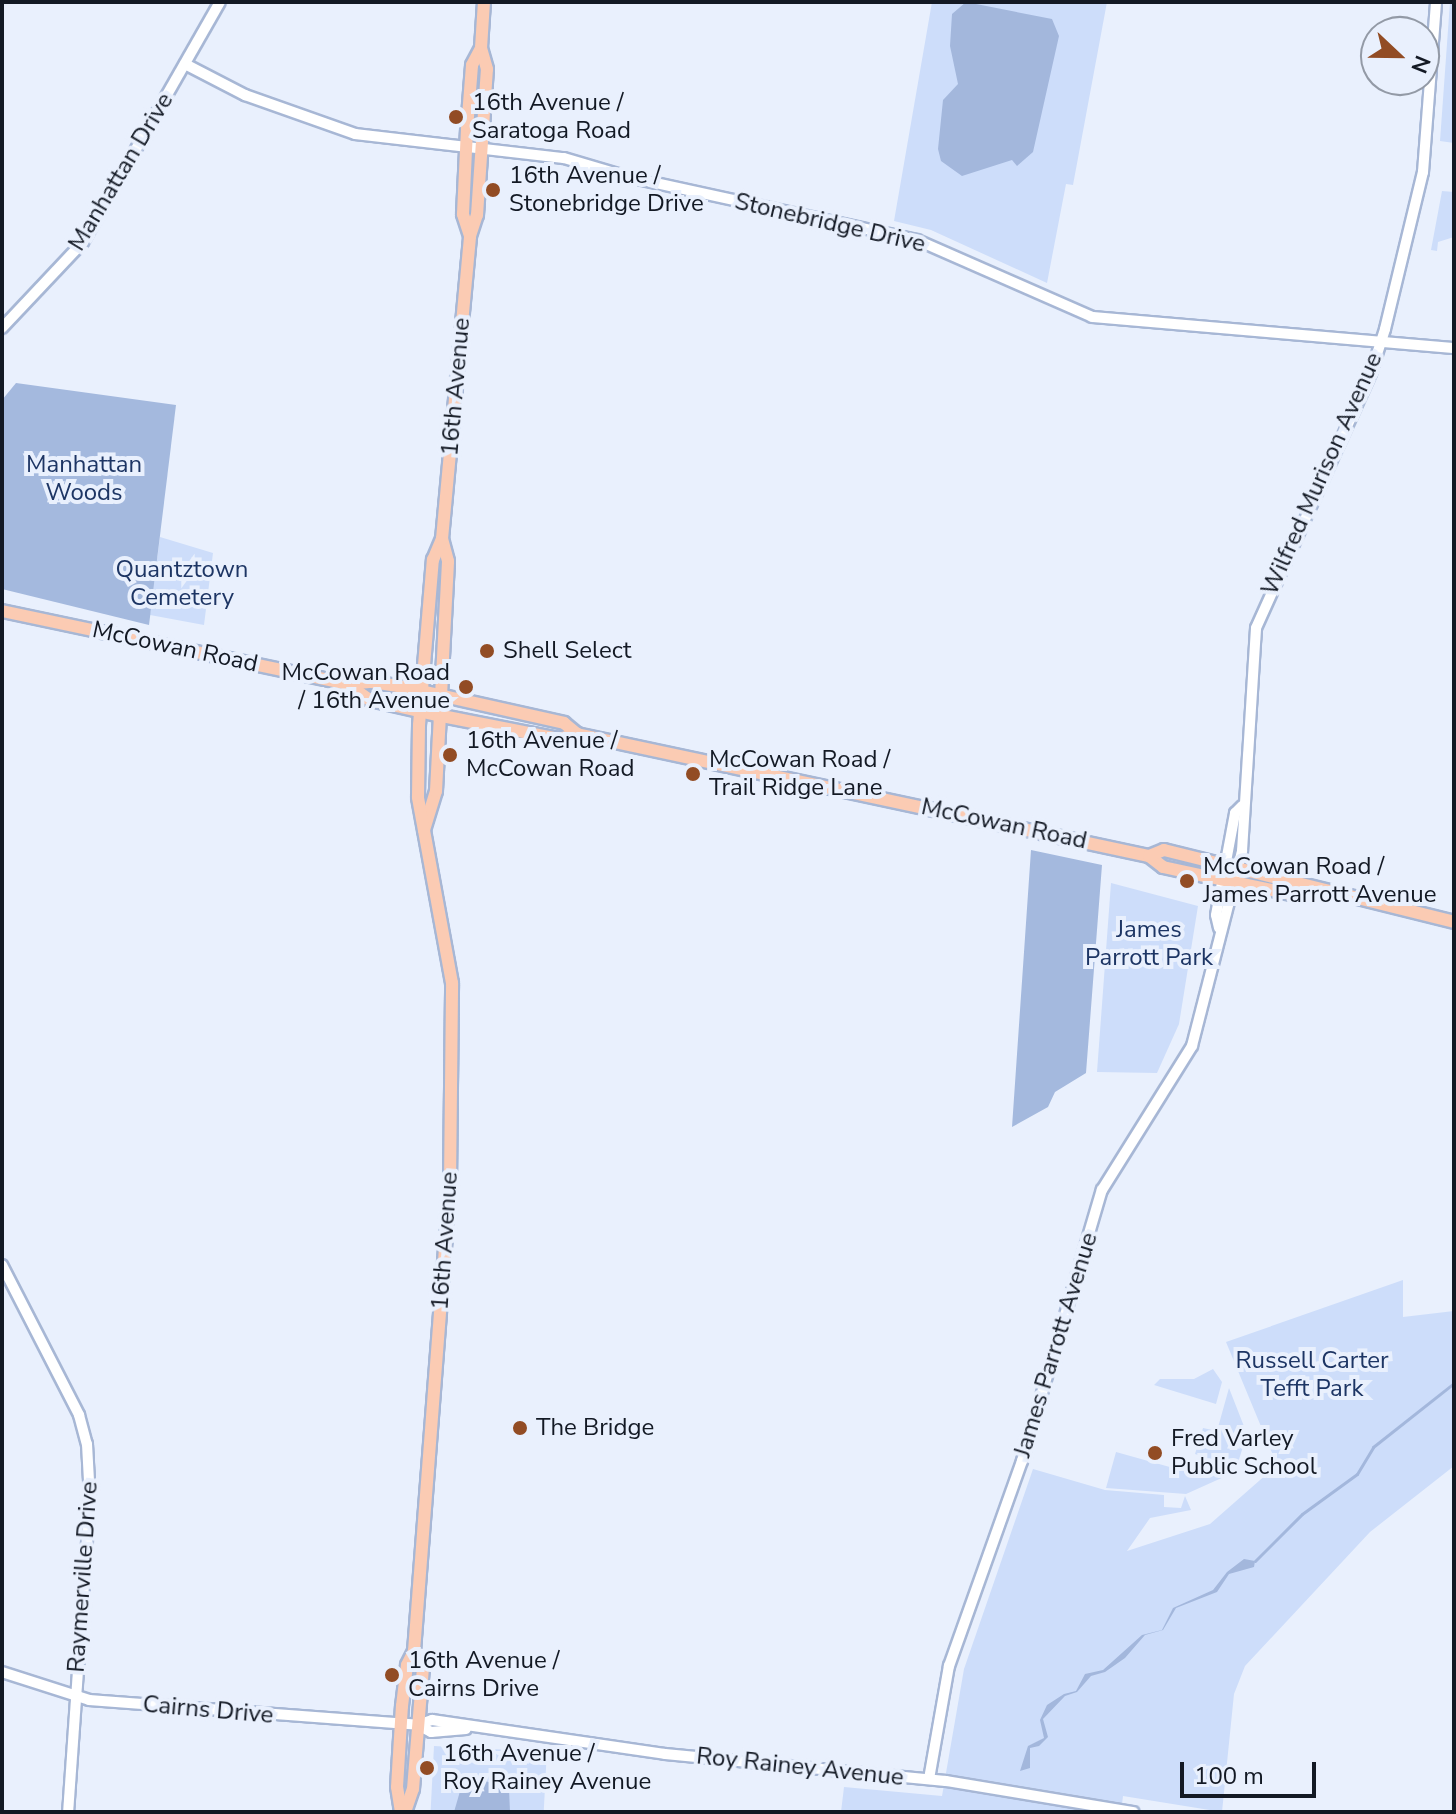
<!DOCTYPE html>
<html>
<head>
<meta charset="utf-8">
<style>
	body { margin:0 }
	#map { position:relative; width:1456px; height:1814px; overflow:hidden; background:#e9f0fd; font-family:"Nunito Sans",sans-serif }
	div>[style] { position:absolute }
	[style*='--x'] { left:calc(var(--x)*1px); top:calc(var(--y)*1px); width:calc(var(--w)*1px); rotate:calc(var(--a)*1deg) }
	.green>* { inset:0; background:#cdddfa; transform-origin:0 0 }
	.forest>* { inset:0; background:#a4b9de }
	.water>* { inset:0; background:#a3b7dc }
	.stream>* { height:3px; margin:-1.5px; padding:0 1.5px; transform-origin:1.5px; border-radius:1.5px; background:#a3b7dc }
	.roads { filter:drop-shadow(2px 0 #a7b7d5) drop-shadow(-2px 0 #a7b7d5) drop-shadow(0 2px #a7b7d5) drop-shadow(0 -2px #a7b7d5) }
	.minor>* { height:10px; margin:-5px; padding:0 5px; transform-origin:5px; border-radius:5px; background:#fff }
	.major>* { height:12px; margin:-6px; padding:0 6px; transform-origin:6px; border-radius:6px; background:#fbcbb3 }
	.dots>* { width:22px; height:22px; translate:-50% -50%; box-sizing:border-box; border:4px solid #e9f0fd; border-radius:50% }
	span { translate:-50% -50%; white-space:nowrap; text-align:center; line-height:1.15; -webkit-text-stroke:8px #e9f0fd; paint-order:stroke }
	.poi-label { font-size:24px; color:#131924 }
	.left { translate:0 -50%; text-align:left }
	.right { translate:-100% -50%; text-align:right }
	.street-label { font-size:24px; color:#131924 }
	.park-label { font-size:24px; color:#1d3564 }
	.frame { position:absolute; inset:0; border:4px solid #131924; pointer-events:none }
	.north { position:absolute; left:1360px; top:16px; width:80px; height:80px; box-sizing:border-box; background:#e9f0fd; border:2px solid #939aa6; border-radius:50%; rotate:112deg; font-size:22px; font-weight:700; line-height:32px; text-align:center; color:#131924 }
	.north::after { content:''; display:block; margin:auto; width:28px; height:36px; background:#924c24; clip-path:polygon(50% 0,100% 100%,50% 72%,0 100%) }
	.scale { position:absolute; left:1180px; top:1762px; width:136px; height:36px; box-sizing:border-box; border:4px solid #131924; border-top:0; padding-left:10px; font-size:24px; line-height:28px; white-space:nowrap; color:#131924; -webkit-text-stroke:6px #e9f0fd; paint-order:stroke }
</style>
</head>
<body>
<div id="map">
	<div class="green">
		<i style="clip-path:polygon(932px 2px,1107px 2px,1073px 185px,1066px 184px,1047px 283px,931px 230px,894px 221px)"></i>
		<i style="clip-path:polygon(1450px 2px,1454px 2px,1454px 143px,1440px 141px)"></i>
		<i style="clip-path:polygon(1442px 191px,1454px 192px,1454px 237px,1438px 242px,1437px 251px,1431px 250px)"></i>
		<i style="clip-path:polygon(160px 537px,213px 553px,204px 625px,150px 615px)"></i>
		<i style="clip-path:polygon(1111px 883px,1198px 906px,1179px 1024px,1157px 1073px,1097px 1072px)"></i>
		<i style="clip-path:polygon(1403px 1280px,1403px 1317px,1454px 1311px,1454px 1466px,1370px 1532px,1245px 1666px,1234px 1694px,1222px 1812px,1123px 1796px,1121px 1812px,841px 1812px,844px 1787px,942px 1796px,964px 1669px,1033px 1469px,1105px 1490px,1164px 1495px,1164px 1507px,1181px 1508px,1185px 1496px,1191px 1510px,1150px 1518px,1127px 1551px,1210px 1524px,1277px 1465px,1226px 1342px)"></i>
		<i style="clip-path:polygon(1213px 1369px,1222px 1382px,1216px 1404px,1154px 1385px,1160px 1379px,1194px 1379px)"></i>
		<i style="clip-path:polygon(1229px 1388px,1247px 1434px,1235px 1472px,1186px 1494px,1106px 1488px,1116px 1452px,1202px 1476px,1207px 1458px,1195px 1454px,1203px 1428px,1217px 1431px)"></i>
		<i style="left:434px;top:1746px;width:113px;height:66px;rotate:3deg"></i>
	</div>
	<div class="forest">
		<i style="clip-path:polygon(16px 383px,176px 405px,149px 625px,2px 589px,2px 400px)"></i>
		<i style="clip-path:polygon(1031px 850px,1102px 865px,1086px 1073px,1055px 1092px,1048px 1107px,1012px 1127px)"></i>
	</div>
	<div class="water">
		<i style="clip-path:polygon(966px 2px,1052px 19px,1059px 36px,1033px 152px,1017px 166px,1012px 160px,962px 176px,941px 161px,938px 149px,943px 100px,958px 84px,950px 46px,952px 14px)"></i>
		<i style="clip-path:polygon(1244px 1559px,1255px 1561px,1254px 1567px,1229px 1574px,1217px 1592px,1176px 1608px,1163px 1630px,1145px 1635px,1125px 1658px,1105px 1672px,1091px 1676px,1077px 1692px,1065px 1696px,1043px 1719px,1048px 1737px,1039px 1746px,1030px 1748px,1030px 1768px,1020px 1771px,1028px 1746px,1044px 1738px,1040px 1720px,1047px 1705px,1064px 1694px,1076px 1691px,1085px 1674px,1103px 1670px,1142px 1635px,1162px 1630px,1173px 1608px,1213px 1590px,1227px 1572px)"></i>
		<i style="clip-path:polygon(465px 1774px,509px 1789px,510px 1812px,454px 1812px)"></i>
	</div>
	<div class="stream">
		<i style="--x:1255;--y:1561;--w:66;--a:-45"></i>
		<i style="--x:1302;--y:1514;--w:68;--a:-36"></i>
		<i style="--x:1357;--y:1474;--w:31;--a:-59"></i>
		<i style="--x:1373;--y:1447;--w:103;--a:-38.3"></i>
	</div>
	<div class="roads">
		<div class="minor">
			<i style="--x:185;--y:64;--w:68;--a:27.3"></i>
			<i style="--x:245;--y:95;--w:117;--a:19.5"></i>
			<i style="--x:355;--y:134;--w:210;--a:6.6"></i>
			<i style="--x:564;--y:158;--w:67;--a:16.5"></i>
			<i style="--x:628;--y:177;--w:296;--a:12.3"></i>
			<i style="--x:917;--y:240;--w:191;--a:23.7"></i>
			<i style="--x:1092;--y:317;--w:363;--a:4.9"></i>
			<i style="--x:2;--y:328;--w:118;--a:-46.7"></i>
			<i style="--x:83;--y:242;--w:276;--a:-60.3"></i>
			<i style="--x:1219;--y:928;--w:13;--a:-103"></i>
			<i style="--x:1216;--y:915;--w:104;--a:-79.4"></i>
			<i style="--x:1235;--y:813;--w:10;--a:-45"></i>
			<i style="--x:2;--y:1265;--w:169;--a:62.8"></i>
			<i style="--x:79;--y:1415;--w:30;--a:75"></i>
			<i style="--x:87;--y:1444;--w:55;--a:86.9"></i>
			<i style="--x:90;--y:1499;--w:314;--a:94"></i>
			<i style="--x:2;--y:1672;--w:91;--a:17.8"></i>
			<i style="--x:89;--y:1700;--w:330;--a:4.3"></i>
			<i style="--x:418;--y:1725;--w:15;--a:-20"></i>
			<i style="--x:432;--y:1720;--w:235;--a:8.3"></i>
			<i style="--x:665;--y:1754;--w:282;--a:5.5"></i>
			<i style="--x:946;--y:1781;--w:190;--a:9.4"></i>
			<i style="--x:418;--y:1725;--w:15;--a:28"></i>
			<i style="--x:431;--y:1732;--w:35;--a:-5"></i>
			<i style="--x:929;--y:1779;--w:115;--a:-80"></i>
			<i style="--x:949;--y:1666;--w:218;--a:-70.4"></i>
			<i style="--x:1022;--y:1461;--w:283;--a:-73.6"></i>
			<i style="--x:1102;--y:1190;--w:170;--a:-58"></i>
			<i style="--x:1192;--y:1046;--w:201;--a:-75.6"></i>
			<i style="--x:1242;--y:851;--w:223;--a:-86.4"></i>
			<i style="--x:1256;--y:628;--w:280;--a:-65.7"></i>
			<i style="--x:1371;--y:373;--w:46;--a:-72.3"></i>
			<i style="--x:1385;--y:329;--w:162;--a:-76.4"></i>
			<i style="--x:1423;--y:172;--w:170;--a:-85.6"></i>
		</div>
		<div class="major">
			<i style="--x:470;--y:236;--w:23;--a:-108"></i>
			<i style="--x:463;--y:214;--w:85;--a:-87.3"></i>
			<i style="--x:467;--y:129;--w:64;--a:-85.5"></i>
			<i style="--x:472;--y:65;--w:19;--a:-62"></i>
			<i style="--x:2;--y:611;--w:353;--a:11.9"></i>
			<i style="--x:347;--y:684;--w:25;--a:-5"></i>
			<i style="--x:372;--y:682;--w:36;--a:9"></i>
			<i style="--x:408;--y:688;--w:160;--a:12.6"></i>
			<i style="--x:564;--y:723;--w:17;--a:40"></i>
			<i style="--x:347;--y:684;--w:28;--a:35"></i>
			<i style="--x:370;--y:700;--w:69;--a:12.6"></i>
			<i style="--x:437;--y:715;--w:124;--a:11.1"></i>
			<i style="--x:559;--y:739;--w:19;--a:-16"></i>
			<i style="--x:577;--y:734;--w:585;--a:12.04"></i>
			<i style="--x:1149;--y:856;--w:18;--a:38"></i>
			<i style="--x:1163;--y:867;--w:43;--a:12.1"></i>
			<i style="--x:1205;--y:876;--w:92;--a:11.9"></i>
			<i style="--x:1295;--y:895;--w:17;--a:-13"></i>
			<i style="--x:424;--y:830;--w:41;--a:-72.9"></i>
			<i style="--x:436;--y:791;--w:230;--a:-87"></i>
			<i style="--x:448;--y:561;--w:23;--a:-105"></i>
			<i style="--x:1149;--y:856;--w:16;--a:-22"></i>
			<i style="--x:1164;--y:850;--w:299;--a:13.9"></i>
			<i style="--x:401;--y:1812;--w:25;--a:-99"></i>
			<i style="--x:397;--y:1787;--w:81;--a:-86.5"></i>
			<i style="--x:402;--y:1706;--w:41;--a:-83"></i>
			<i style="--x:407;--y:1665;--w:16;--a:-63"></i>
			<i style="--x:414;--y:1651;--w:469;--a:-85.6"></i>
			<i style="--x:450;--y:1183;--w:200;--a:-89.4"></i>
			<i style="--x:452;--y:983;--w:189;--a:-100.4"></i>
			<i style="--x:418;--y:797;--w:72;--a:-89.2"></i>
			<i style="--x:419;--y:725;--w:166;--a:-85.2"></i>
			<i style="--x:433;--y:560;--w:23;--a:-67"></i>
			<i style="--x:442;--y:539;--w:304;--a:-84.7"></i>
			<i style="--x:470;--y:236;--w:22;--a:-72"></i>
			<i style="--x:477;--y:215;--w:146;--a:-86.1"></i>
			<i style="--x:487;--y:69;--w:22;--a:-106"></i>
			<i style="--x:481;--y:48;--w:46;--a:-86.3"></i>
			<i style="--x:405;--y:1812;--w:24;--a:-71"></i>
			<i style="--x:413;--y:1789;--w:122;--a:-85.3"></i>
			<i style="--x:423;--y:1667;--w:18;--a:-119"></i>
		</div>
	</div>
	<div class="dots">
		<i style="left:456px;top:117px;background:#924c24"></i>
		<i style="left:493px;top:190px;background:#924c24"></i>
		<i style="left:487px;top:651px;background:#924c24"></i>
		<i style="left:466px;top:687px;background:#924c24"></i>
		<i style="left:450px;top:755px;background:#924c24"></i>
		<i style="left:693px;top:774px;background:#924c24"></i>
		<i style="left:1187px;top:881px;background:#924c24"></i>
		<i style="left:520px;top:1428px;background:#924c24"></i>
		<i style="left:1155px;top:1453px;background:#924c24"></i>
		<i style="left:392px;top:1675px;background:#924c24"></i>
		<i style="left:427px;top:1768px;background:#924c24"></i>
	</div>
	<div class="poi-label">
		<span class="left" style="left:472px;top:117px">16th Avenue /<br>Saratoga Road</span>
		<span class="left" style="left:509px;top:190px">16th Avenue /<br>Stonebridge Drive</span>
		<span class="left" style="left:503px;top:651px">Shell Select</span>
		<span class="right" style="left:450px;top:687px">McCowan Road<br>/ 16th Avenue</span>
		<span class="left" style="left:466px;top:755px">16th Avenue /<br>McCowan Road</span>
		<span class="left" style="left:709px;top:774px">McCowan Road /<br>Trail Ridge Lane</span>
		<span class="left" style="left:1203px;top:881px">McCowan Road /<br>James Parrott Avenue</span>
		<span class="left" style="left:536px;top:1428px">The Bridge</span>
		<span class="left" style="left:1171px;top:1453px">Fred Varley<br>Public School</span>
		<span class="left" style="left:408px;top:1675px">16th Avenue /<br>Cairns Drive</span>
		<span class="left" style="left:443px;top:1768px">16th Avenue /<br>Roy Rainey Avenue</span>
	</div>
	<div class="street-label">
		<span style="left:121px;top:172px;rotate:-59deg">Manhattan Drive</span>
		<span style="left:830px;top:223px;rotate:13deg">Stonebridge Drive</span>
		<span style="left:456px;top:387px;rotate:-85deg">16th Avenue</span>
		<span style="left:1322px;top:474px;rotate:-66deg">Wilfred Murison Avenue</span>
		<span style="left:175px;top:647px;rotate:12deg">McCowan Road</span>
		<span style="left:1004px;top:824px;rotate:12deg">McCowan Road</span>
		<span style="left:445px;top:1241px;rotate:-86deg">16th Avenue</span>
		<span style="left:1056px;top:1345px;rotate:-73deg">James Parrott Avenue</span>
		<span style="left:83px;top:1577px;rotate:-86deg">Raymerville Drive</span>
		<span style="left:208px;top:1710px;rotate:5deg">Cairns Drive</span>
		<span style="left:800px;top:1767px;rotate:6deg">Roy Rainey Avenue</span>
	</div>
	<div class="park-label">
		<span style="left:84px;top:479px">Manhattan<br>Woods</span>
		<span style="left:182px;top:584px">Quantztown<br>Cemetery</span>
		<span style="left:1149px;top:944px">James<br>Parrott Park</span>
		<span style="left:1312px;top:1375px">Russell Carter<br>Tefft Park</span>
	</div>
	<div class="frame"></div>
	<div class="north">N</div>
	<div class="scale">100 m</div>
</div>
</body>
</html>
